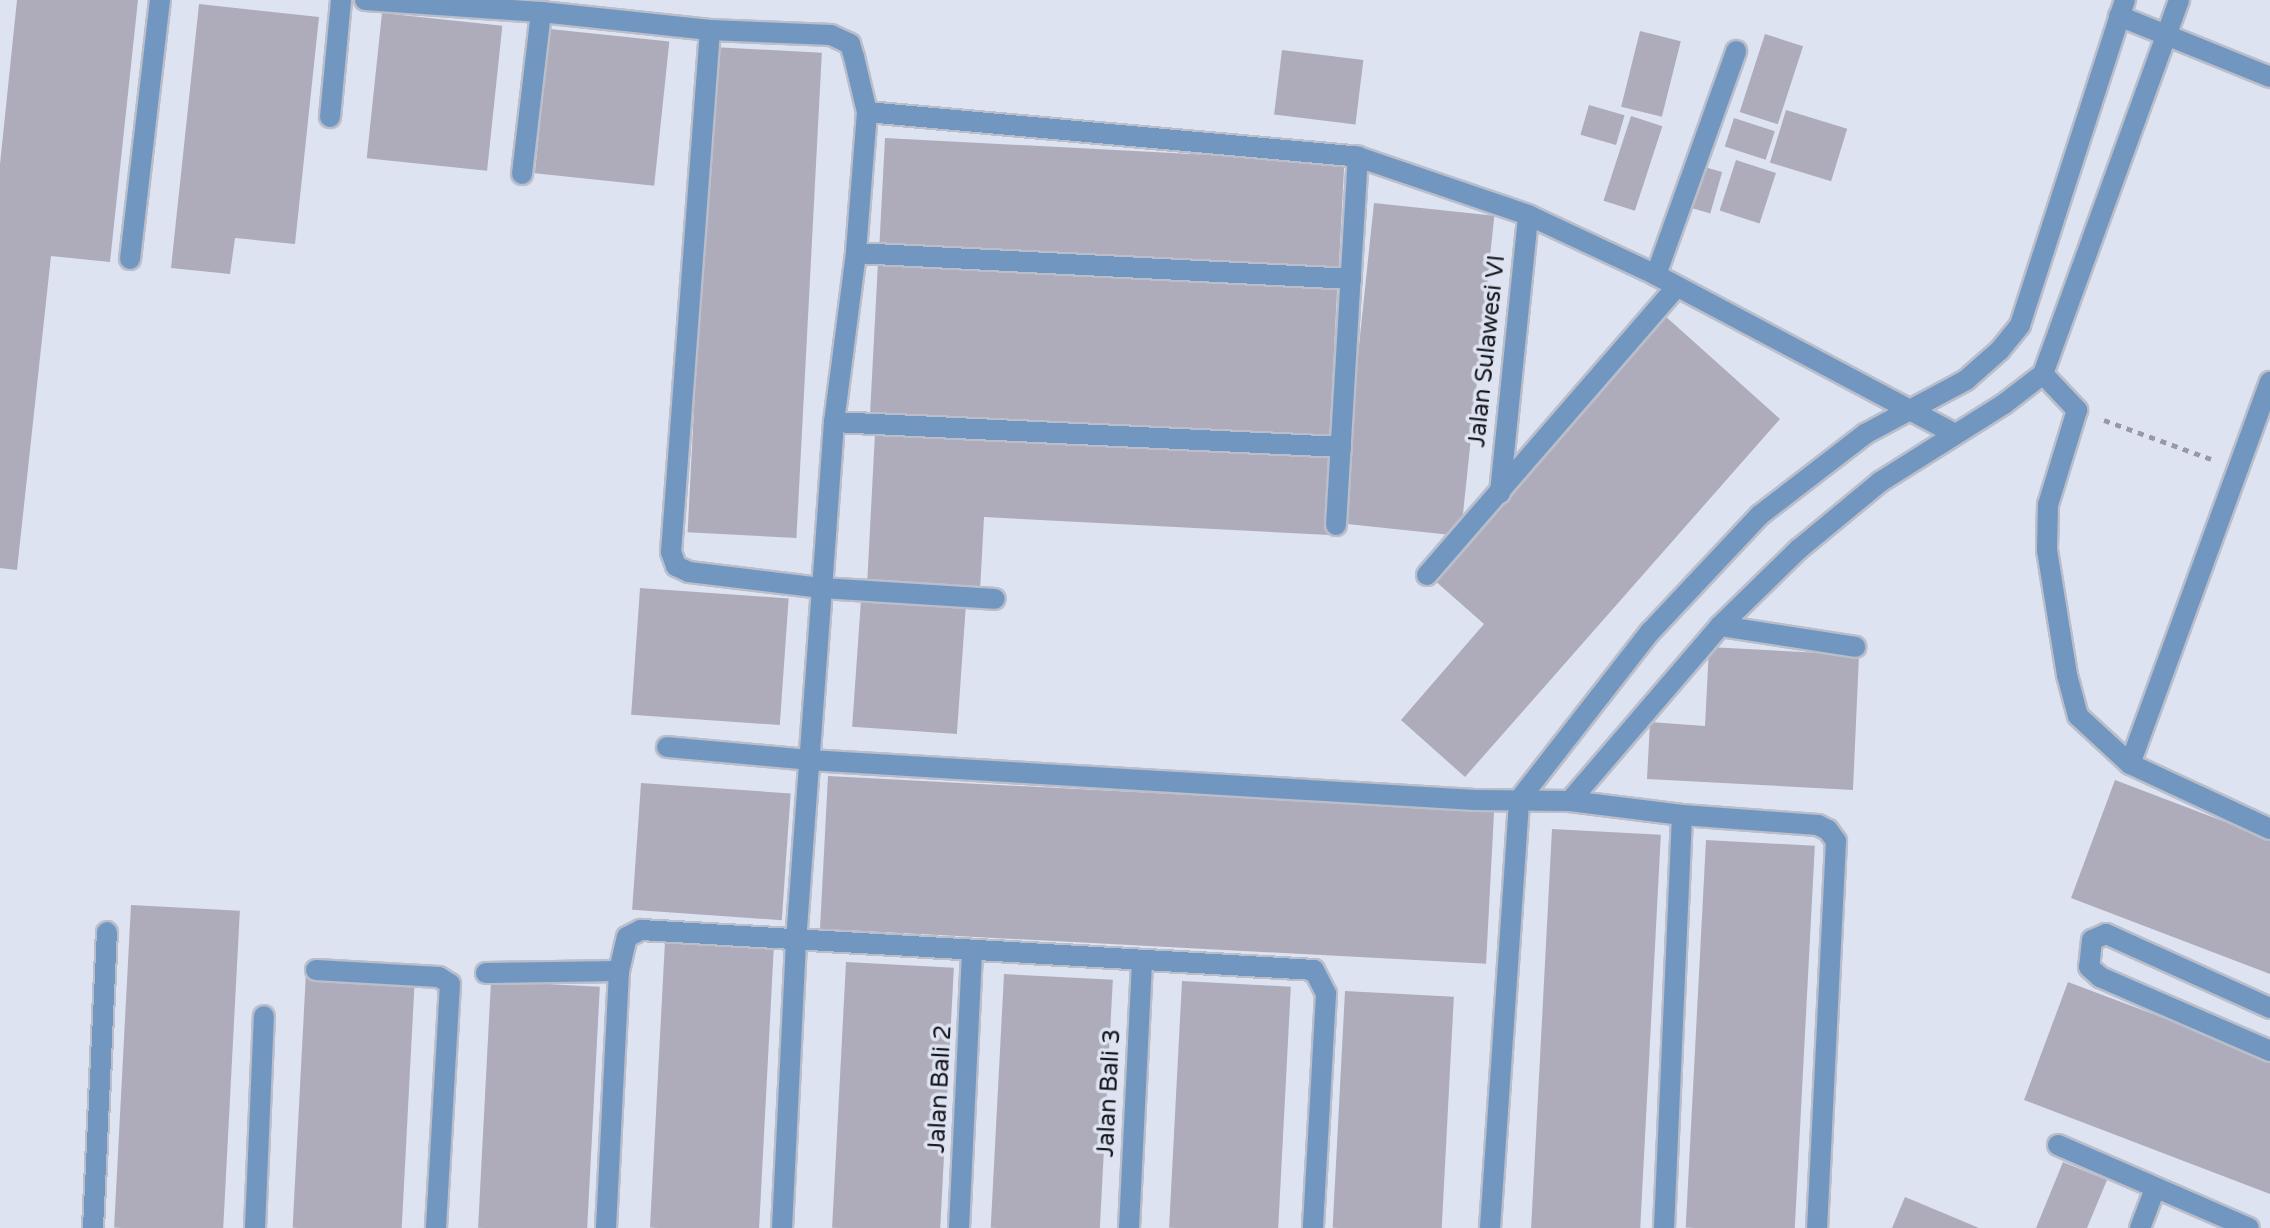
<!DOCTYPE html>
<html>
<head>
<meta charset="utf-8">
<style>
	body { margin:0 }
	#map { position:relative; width:2270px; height:1228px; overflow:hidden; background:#dee3f2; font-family:"Varela Round",sans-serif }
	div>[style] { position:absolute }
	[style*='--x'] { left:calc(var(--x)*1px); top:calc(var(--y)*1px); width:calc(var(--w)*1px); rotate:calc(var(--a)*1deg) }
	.building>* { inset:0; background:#aeacbb; transform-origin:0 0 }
	.path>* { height:5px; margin-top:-2.5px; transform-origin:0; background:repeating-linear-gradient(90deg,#979aa6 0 6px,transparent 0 12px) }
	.roads { filter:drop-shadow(2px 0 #babecb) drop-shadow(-2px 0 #babecb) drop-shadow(0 2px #babecb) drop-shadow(0 -2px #babecb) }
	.street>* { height:20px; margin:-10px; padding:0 10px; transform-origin:10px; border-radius:10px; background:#7196c0 }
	span { translate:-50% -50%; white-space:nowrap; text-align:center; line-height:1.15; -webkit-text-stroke:7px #dee3f2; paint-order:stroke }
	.street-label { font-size:24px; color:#15161b }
</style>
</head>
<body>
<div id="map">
	<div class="building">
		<i style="clip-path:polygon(17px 0,138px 0,110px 262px,51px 256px,17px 570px,0 568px,0 164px)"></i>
		<i style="clip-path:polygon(199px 4px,319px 17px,295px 244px,235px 238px,230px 274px,171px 268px)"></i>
		<i style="left:382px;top:13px;width:121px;height:146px;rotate:6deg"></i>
		<i style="left:550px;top:29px;width:120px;height:145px;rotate:6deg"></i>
		<i style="left:1640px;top:31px;width:42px;height:78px;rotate:14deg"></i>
		<i style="left:1765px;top:34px;width:40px;height:82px;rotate:18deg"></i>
		<i style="left:713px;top:47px;width:109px;height:486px;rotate:3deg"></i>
		<i style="left:1282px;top:50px;width:82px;height:65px;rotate:7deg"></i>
		<i style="left:1589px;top:105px;width:37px;height:31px;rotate:16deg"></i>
		<i style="left:1786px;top:110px;width:64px;height:55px;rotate:17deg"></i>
		<i style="left:1631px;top:116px;width:33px;height:89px;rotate:18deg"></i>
		<i style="left:1734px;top:118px;width:43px;height:30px;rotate:18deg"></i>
		<i style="left:885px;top:138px;width:460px;height:109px;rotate:3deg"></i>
		<i style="left:1736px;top:160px;width:42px;height:53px;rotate:18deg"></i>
		<i style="left:1701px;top:166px;width:22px;height:43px;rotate:16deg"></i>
		<i style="left:1374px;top:203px;width:121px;height:322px;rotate:6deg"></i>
		<i style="left:878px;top:262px;width:460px;height:154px;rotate:3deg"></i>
		<i style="clip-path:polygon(1664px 315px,1780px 419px,1465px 777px,1401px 720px,1484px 624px,1433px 579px)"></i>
		<i style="clip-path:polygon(875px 433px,1334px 456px,1329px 535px,984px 517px,980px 591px,867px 586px)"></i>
		<i style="left:640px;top:588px;width:149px;height:127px;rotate:4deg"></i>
		<i style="left:861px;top:600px;width:105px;height:127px;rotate:4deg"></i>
		<i style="clip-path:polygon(1709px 647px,1859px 655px,1853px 790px,1647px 779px,1650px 722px,1705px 726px)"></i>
		<i style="left:828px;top:776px;width:667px;height:153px;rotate:3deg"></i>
		<i style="clip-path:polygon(2115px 780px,2270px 839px,2270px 974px,2071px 898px)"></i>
		<i style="left:641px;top:783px;width:150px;height:127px;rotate:4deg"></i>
		<i style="left:1552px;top:829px;width:109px;height:400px;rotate:3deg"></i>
		<i style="left:1706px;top:840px;width:109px;height:388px;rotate:3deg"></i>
		<i style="left:131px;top:905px;width:109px;height:323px;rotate:3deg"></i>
		<i style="left:665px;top:941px;width:109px;height:287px;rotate:3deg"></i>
		<i style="left:846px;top:962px;width:108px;height:266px;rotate:3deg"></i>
		<i style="left:306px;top:972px;width:109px;height:256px;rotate:3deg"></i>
		<i style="left:1004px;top:974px;width:109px;height:254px;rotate:3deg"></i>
		<i style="left:491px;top:981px;width:109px;height:247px;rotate:3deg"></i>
		<i style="left:1182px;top:981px;width:109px;height:247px;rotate:3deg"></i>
		<i style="clip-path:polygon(2068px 982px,2270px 1058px,2270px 1194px,2024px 1100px)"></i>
		<i style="left:1345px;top:991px;width:109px;height:237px;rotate:3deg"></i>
		<i style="clip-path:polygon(2063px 1162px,2107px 1180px,2087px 1228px,2036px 1228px)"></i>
		<i style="clip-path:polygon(1905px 1197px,1941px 1212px,1979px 1228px,1892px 1228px)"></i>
	</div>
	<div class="path">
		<i style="--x:2104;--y:420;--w:114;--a:20"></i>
	</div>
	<div class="roads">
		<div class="street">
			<i style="--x:365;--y:0;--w:176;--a:3.9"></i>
			<i style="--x:541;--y:12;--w:170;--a:6.1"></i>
			<i style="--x:710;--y:30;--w:121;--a:2.4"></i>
			<i style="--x:831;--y:35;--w:21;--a:25"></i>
			<i style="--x:850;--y:44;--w:14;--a:73"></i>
			<i style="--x:854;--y:57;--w:57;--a:76.7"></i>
			<i style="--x:867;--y:112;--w:141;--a:94.5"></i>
			<i style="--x:856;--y:253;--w:170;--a:97.4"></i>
			<i style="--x:834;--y:422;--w:166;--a:94.1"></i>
			<i style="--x:822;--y:588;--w:355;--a:94.2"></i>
			<i style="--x:796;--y:942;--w:286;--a:92.8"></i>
			<i style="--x:2119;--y:16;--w:163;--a:22"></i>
			<i style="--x:710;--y:30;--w:523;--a:94.27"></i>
			<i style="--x:671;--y:552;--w:15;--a:70"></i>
			<i style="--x:676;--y:566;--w:14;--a:25"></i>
			<i style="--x:689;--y:572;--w:134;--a:6.9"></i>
			<i style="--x:822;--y:588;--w:173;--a:3.6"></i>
			<i style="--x:867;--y:112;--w:493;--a:5.2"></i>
			<i style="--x:1358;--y:157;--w:180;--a:18.8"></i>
			<i style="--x:1528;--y:215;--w:141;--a:25.1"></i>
			<i style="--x:1656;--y:275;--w:336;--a:28"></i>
			<i style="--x:330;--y:117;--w:118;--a:-84.6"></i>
			<i style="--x:522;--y:174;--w:163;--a:-83.3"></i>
			<i style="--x:856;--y:253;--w:496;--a:3"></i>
			<i style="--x:130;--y:259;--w:261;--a:-83.4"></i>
			<i style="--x:1656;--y:275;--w:238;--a:-70.3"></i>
			<i style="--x:2043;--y:374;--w:50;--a:46.6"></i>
			<i style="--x:2077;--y:410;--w:99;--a:107"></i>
			<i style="--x:2048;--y:505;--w:45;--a:91.3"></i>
			<i style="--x:2047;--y:550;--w:127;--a:80.9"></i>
			<i style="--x:2067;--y:675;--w:42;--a:75"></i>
			<i style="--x:2078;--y:716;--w:71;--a:42.7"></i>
			<i style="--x:2130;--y:764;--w:154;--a:24.9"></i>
			<i style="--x:834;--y:422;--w:508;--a:2.82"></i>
			<i style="--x:1500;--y:493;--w:279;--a:-84.2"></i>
			<i style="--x:1336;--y:525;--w:369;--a:-86.6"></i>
			<i style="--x:1427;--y:575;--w:380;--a:-49.1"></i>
			<i style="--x:1720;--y:626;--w:137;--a:8.8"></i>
			<i style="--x:667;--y:747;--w:143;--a:5.2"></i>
			<i style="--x:809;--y:760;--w:667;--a:3.44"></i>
			<i style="--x:1475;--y:800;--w:95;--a:0.6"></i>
			<i style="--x:1570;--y:801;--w:113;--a:7.1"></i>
			<i style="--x:1682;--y:815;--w:136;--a:4.2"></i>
			<i style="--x:1818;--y:825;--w:11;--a:27"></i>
			<i style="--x:1828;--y:830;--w:14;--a:54"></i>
			<i style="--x:1836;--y:841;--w:387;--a:92.8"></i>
			<i style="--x:2130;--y:764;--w:407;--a:-69.9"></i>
			<i style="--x:1570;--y:801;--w:230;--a:-49.4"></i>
			<i style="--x:1720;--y:626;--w:110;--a:-44.3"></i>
			<i style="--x:1799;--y:549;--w:105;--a:-39.6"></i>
			<i style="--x:1880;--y:482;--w:146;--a:-32.2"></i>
			<i style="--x:2004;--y:404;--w:49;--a:-37.6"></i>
			<i style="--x:2043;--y:374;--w:398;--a:-70"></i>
			<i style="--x:316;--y:970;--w:123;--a:3.3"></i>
			<i style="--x:439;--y:977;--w:13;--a:32"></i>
			<i style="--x:450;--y:984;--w:244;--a:93.3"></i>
			<i style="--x:486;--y:973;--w:133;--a:-0.9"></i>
			<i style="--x:2270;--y:1008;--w:180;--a:-155.7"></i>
			<i style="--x:2106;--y:934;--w:15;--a:157"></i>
			<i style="--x:2092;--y:940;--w:27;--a:96"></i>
			<i style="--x:2089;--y:967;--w:15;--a:42"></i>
			<i style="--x:2100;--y:977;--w:185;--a:23.5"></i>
			<i style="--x:2058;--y:1145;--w:208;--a:23.5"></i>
			<i style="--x:93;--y:1228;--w:296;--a:-87.3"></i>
			<i style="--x:255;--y:1228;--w:212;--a:-87.6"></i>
			<i style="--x:606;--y:1228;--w:257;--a:-87.1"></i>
			<i style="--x:619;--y:971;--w:35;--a:-77"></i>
			<i style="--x:627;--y:937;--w:16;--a:-27"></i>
			<i style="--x:641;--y:930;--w:674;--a:3.4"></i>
			<i style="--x:1314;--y:970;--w:27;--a:63"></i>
			<i style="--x:1326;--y:994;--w:234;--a:93.2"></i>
			<i style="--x:959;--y:1228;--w:276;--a:-87.3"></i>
			<i style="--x:1129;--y:1228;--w:268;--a:-87.2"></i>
			<i style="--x:1490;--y:1228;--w:429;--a:-86.1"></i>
			<i style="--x:1519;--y:800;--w:213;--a:-52.1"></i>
			<i style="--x:1650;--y:632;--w:161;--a:-46.8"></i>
			<i style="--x:1760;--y:515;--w:133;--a:-37.6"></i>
			<i style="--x:1865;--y:434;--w:115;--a:-28.1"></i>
			<i style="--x:1966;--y:380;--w:45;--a:-41.4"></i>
			<i style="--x:2000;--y:350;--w:32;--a:-51"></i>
			<i style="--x:2020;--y:325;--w:342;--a:-72.1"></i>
			<i style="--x:1664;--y:1228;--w:413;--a:-87.5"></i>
			<i style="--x:2140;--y:1228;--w:42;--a:-69"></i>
		</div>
	</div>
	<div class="street-label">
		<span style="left:1487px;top:351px;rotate:-84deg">Jalan Sulawesi VI</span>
		<span style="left:940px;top:1089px;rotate:-87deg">Jalan Bali 2</span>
		<span style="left:1109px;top:1093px;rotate:-87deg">Jalan Bali 3</span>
	</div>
</div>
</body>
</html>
